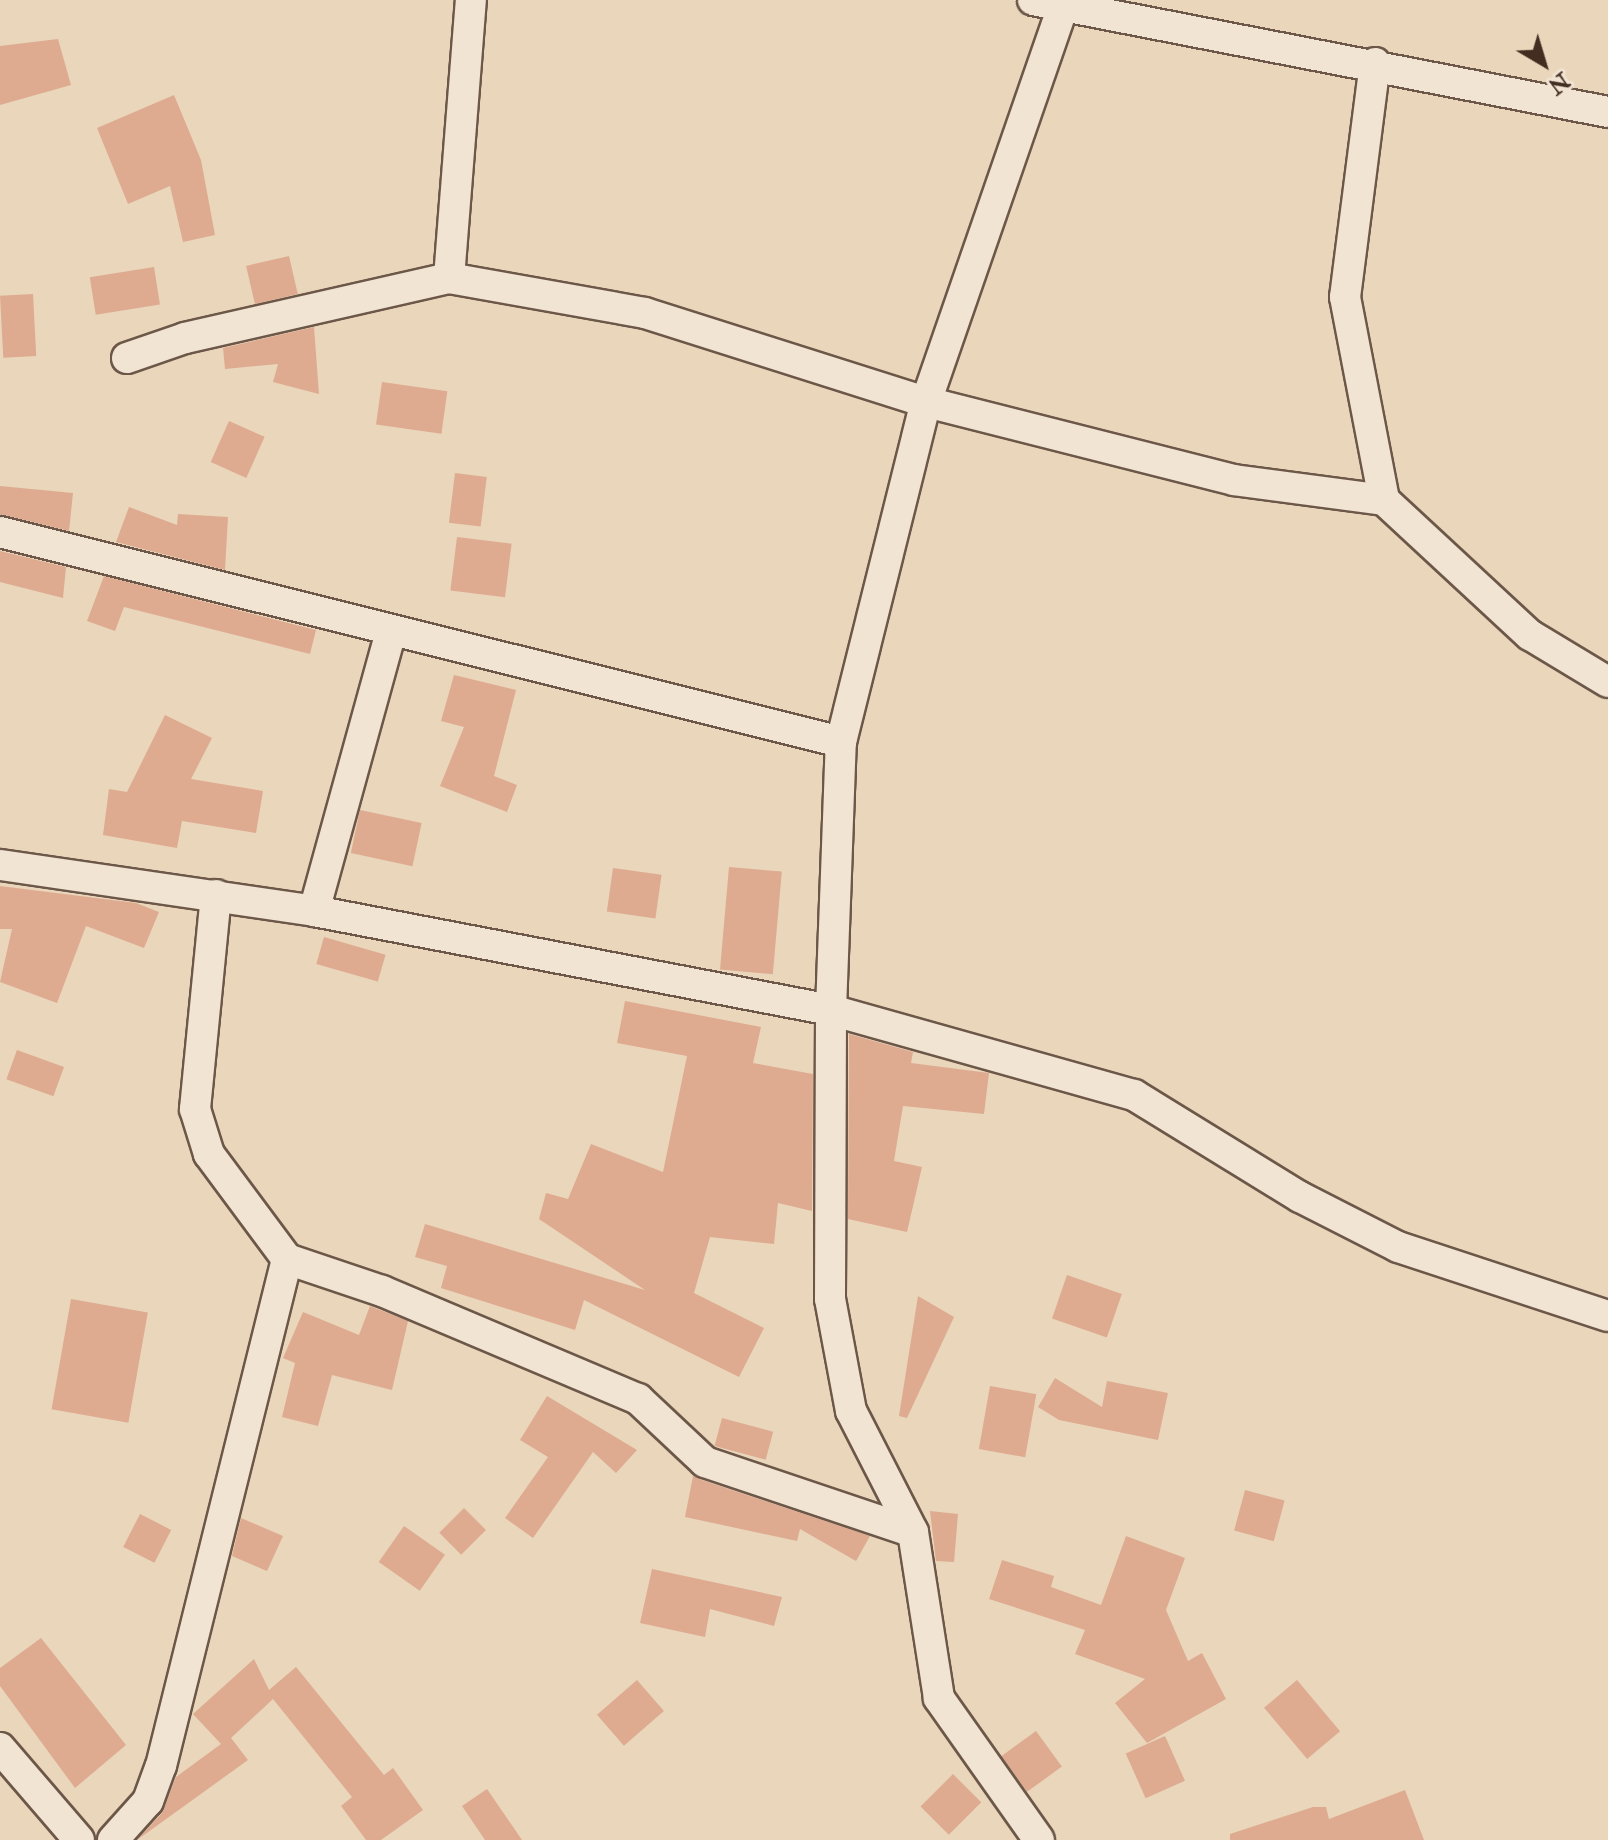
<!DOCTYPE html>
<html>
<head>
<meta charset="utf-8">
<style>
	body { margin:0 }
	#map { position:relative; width:1608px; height:1840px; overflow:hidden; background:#e9d6bb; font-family:"IM FELL Double Pica",serif }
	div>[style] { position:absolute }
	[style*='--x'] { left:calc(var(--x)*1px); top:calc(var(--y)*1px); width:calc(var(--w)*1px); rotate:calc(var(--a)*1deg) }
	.building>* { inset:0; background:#deab91; transform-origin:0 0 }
	.roads { filter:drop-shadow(2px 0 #6c5748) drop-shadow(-2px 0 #6c5748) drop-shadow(0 2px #6c5748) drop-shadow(0 -2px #6c5748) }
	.minor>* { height:30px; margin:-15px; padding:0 15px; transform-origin:15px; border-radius:15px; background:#f1e4d3 }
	span { translate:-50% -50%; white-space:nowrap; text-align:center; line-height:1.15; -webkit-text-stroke:8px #f1e4d3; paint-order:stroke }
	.north { position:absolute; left:1504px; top:24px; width:80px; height:80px; -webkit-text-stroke:6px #f1e4d3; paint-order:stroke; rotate:142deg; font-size:22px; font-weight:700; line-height:32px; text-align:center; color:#432d21 }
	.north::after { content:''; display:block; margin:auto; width:28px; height:36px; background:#432d21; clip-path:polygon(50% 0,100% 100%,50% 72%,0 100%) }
</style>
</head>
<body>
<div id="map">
	<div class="building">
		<i style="clip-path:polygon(58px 39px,71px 85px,0 105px,0 46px)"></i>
		<i style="clip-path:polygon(174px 95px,201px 160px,215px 235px,183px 242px,170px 186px,128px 204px,97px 128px)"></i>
		<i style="left:289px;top:256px;width:39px;height:44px;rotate:77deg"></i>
		<i style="left:154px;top:267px;width:38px;height:65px;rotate:81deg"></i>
		<i style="left:33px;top:294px;width:62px;height:33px;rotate:87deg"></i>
		<i style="clip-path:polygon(314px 327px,319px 394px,273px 382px,278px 364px,225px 369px,223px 348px)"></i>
		<i style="left:382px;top:382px;width:66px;height:43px;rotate:8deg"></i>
		<i style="left:229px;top:421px;width:39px;height:45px;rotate:24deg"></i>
		<i style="left:455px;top:473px;width:32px;height:50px;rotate:7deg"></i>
		<i style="clip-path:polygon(0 486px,73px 493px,69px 531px,0 514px)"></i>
		<i style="clip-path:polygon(129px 507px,177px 525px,178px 514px,228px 517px,225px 570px,116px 542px)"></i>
		<i style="left:457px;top:537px;width:55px;height:54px;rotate:7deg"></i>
		<i style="clip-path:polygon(0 551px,66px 567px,63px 598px,0 582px)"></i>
		<i style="clip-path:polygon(104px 576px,316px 630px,310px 654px,124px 607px,115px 631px,87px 621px)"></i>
		<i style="clip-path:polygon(454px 675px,516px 690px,494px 776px,517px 785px,507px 812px,440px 786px,464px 727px,441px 721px)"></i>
		<i style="clip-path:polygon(165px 715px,212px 738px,191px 779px,263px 791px,256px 833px,182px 821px,177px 848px,103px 835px,109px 789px,127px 792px)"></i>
		<i style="left:360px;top:810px;width:63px;height:44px;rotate:12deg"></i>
		<i style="left:729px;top:867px;width:53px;height:103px;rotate:5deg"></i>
		<i style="left:613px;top:868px;width:49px;height:44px;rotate:8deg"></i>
		<i style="clip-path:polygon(0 886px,136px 903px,159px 912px,144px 948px,86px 926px,57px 1003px,0 982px,12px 929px,0 929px)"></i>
		<i style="left:324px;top:937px;width:64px;height:28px;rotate:16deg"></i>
		<i style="clip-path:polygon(625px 1001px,761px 1027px,753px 1063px,813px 1074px,812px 1211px,778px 1203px,774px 1244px,710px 1237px,694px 1293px,764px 1328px,739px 1377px,584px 1300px,575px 1330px,441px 1288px,447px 1266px,415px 1257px,425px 1224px,645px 1290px,539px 1219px,546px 1193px,568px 1199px,591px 1144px,663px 1172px,687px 1056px,617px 1043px)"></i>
		<i style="clip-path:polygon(849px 1034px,913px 1052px,911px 1063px,989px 1073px,984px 1114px,903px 1106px,894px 1161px,922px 1167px,907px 1232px,848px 1219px)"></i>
		<i style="left:17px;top:1050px;width:50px;height:31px;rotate:20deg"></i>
		<i style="left:1067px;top:1275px;width:58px;height:46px;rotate:19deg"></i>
		<i style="clip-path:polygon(918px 1296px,954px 1317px,907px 1418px,899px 1416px)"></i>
		<i style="left:71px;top:1299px;width:78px;height:112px;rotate:10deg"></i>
		<i style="clip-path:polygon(370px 1306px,408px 1321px,392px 1390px,332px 1375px,318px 1426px,282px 1417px,295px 1363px,283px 1358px,303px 1312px,359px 1335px)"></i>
		<i style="clip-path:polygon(1055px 1378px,1102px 1407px,1107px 1381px,1168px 1393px,1158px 1440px,1059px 1420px,1038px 1407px)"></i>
		<i style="left:990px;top:1386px;width:47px;height:64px;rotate:10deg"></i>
		<i style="clip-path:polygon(547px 1396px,637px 1450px,616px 1473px,593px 1452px,533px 1538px,505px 1518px,548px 1457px,520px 1440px)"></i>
		<i style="left:722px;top:1418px;width:53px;height:29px;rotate:15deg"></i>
		<i style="clip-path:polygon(693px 1476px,699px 1479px,870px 1536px,856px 1561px,800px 1529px,797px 1541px,685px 1517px)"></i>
		<i style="left:1245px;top:1490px;width:41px;height:42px;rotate:15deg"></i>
		<i style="left:464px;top:1508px;width:31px;height:35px;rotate:45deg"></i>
		<i style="clip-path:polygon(930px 1511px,958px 1514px,954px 1562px,936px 1561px)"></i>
		<i style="left:140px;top:1514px;width:35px;height:37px;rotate:27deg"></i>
		<i style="clip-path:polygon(241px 1518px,283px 1536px,267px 1571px,232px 1556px)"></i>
		<i style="left:404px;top:1526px;width:50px;height:44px;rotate:35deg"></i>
		<i style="clip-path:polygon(1126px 1536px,1185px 1558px,1166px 1610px,1188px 1661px,1202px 1653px,1226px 1699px,1147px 1743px,1115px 1703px,1145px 1679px,1075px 1654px,1085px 1630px,989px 1599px,1002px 1560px,1054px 1576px,1051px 1587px,1101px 1605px)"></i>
		<i style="clip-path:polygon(652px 1569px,782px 1597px,774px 1626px,710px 1609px,705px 1637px,640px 1623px)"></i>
		<i style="clip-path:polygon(41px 1638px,126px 1745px,75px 1788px,0 1686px,0 1668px)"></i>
		<i style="clip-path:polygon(254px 1659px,269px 1690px,296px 1667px,384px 1775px,393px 1768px,423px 1810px,381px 1840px,366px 1840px,341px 1806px,352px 1797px,273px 1699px,231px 1738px,248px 1760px,137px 1840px,162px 1813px,176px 1777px,221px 1744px,193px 1714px)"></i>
		<i style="left:637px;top:1680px;width:41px;height:53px;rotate:49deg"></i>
		<i style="left:1297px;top:1680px;width:67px;height:43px;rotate:50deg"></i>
		<i style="left:1036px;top:1731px;width:44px;height:43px;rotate:54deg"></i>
		<i style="left:1165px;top:1736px;width:49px;height:43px;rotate:66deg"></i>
		<i style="left:953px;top:1774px;width:40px;height:46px;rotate:45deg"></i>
		<i style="clip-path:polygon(487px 1789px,522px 1840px,485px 1840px,462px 1806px)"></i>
		<i style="clip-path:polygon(1405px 1790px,1424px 1840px,1230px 1840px,1230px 1834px,1313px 1807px,1326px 1807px,1329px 1819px)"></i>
	</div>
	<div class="roads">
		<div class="minor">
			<i style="--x:1033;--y:0;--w:586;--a:11.02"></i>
			<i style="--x:1375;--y:63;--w:236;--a:97.3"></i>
			<i style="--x:1345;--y:297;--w:207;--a:79.1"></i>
			<i style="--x:1384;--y:500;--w:199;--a:42.8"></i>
			<i style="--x:1530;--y:635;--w:91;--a:31.1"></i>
			<i style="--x:449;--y:278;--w:279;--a:-85.5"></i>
			<i style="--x:127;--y:358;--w:61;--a:-19"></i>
			<i style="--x:185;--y:338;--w:271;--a:-12.8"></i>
			<i style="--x:449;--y:278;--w:199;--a:10.1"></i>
			<i style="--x:645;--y:313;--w:295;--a:17.6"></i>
			<i style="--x:926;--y:402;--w:318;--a:14.2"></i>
			<i style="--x:1234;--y:480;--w:151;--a:7.6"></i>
			<i style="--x:0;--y:532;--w:867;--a:14.02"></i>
			<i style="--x:0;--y:865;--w:317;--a:8.3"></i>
			<i style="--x:314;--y:911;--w:526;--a:10.84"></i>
			<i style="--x:831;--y:1010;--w:315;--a:15.7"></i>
			<i style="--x:1134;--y:1095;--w:195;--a:31.6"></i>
			<i style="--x:1300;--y:1197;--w:110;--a:27"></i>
			<i style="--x:1398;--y:1247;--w:221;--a:18.2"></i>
			<i style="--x:314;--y:911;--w:289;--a:-74.6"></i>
			<i style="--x:287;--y:1259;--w:100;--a:18.6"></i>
			<i style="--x:382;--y:1291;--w:278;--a:22.9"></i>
			<i style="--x:638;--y:1399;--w:92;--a:43.2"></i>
			<i style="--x:705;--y:1462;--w:219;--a:18.6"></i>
			<i style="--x:0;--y:1748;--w:121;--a:49.3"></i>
			<i style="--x:113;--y:1840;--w:52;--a:-48.1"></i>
			<i style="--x:148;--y:1801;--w:37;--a:-70"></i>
			<i style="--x:161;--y:1766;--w:522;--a:-76.04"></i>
			<i style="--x:287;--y:1259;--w:131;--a:-126.6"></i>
			<i style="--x:209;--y:1154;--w:47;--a:-107.3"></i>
			<i style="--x:195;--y:1109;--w:215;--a:-84.4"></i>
			<i style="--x:1039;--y:1840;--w:174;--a:-125.2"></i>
			<i style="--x:939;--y:1698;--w:168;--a:-98.9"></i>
			<i style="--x:913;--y:1532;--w:136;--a:-117.1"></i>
			<i style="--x:851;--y:1411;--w:114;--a:-100.6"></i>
			<i style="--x:830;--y:1299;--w:289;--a:-89.8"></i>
			<i style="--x:831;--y:1010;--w:268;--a:-87.9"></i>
			<i style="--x:841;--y:742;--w:350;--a:-76"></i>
			<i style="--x:926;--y:402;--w:425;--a:-70.9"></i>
		</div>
	</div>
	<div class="north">N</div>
</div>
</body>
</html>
